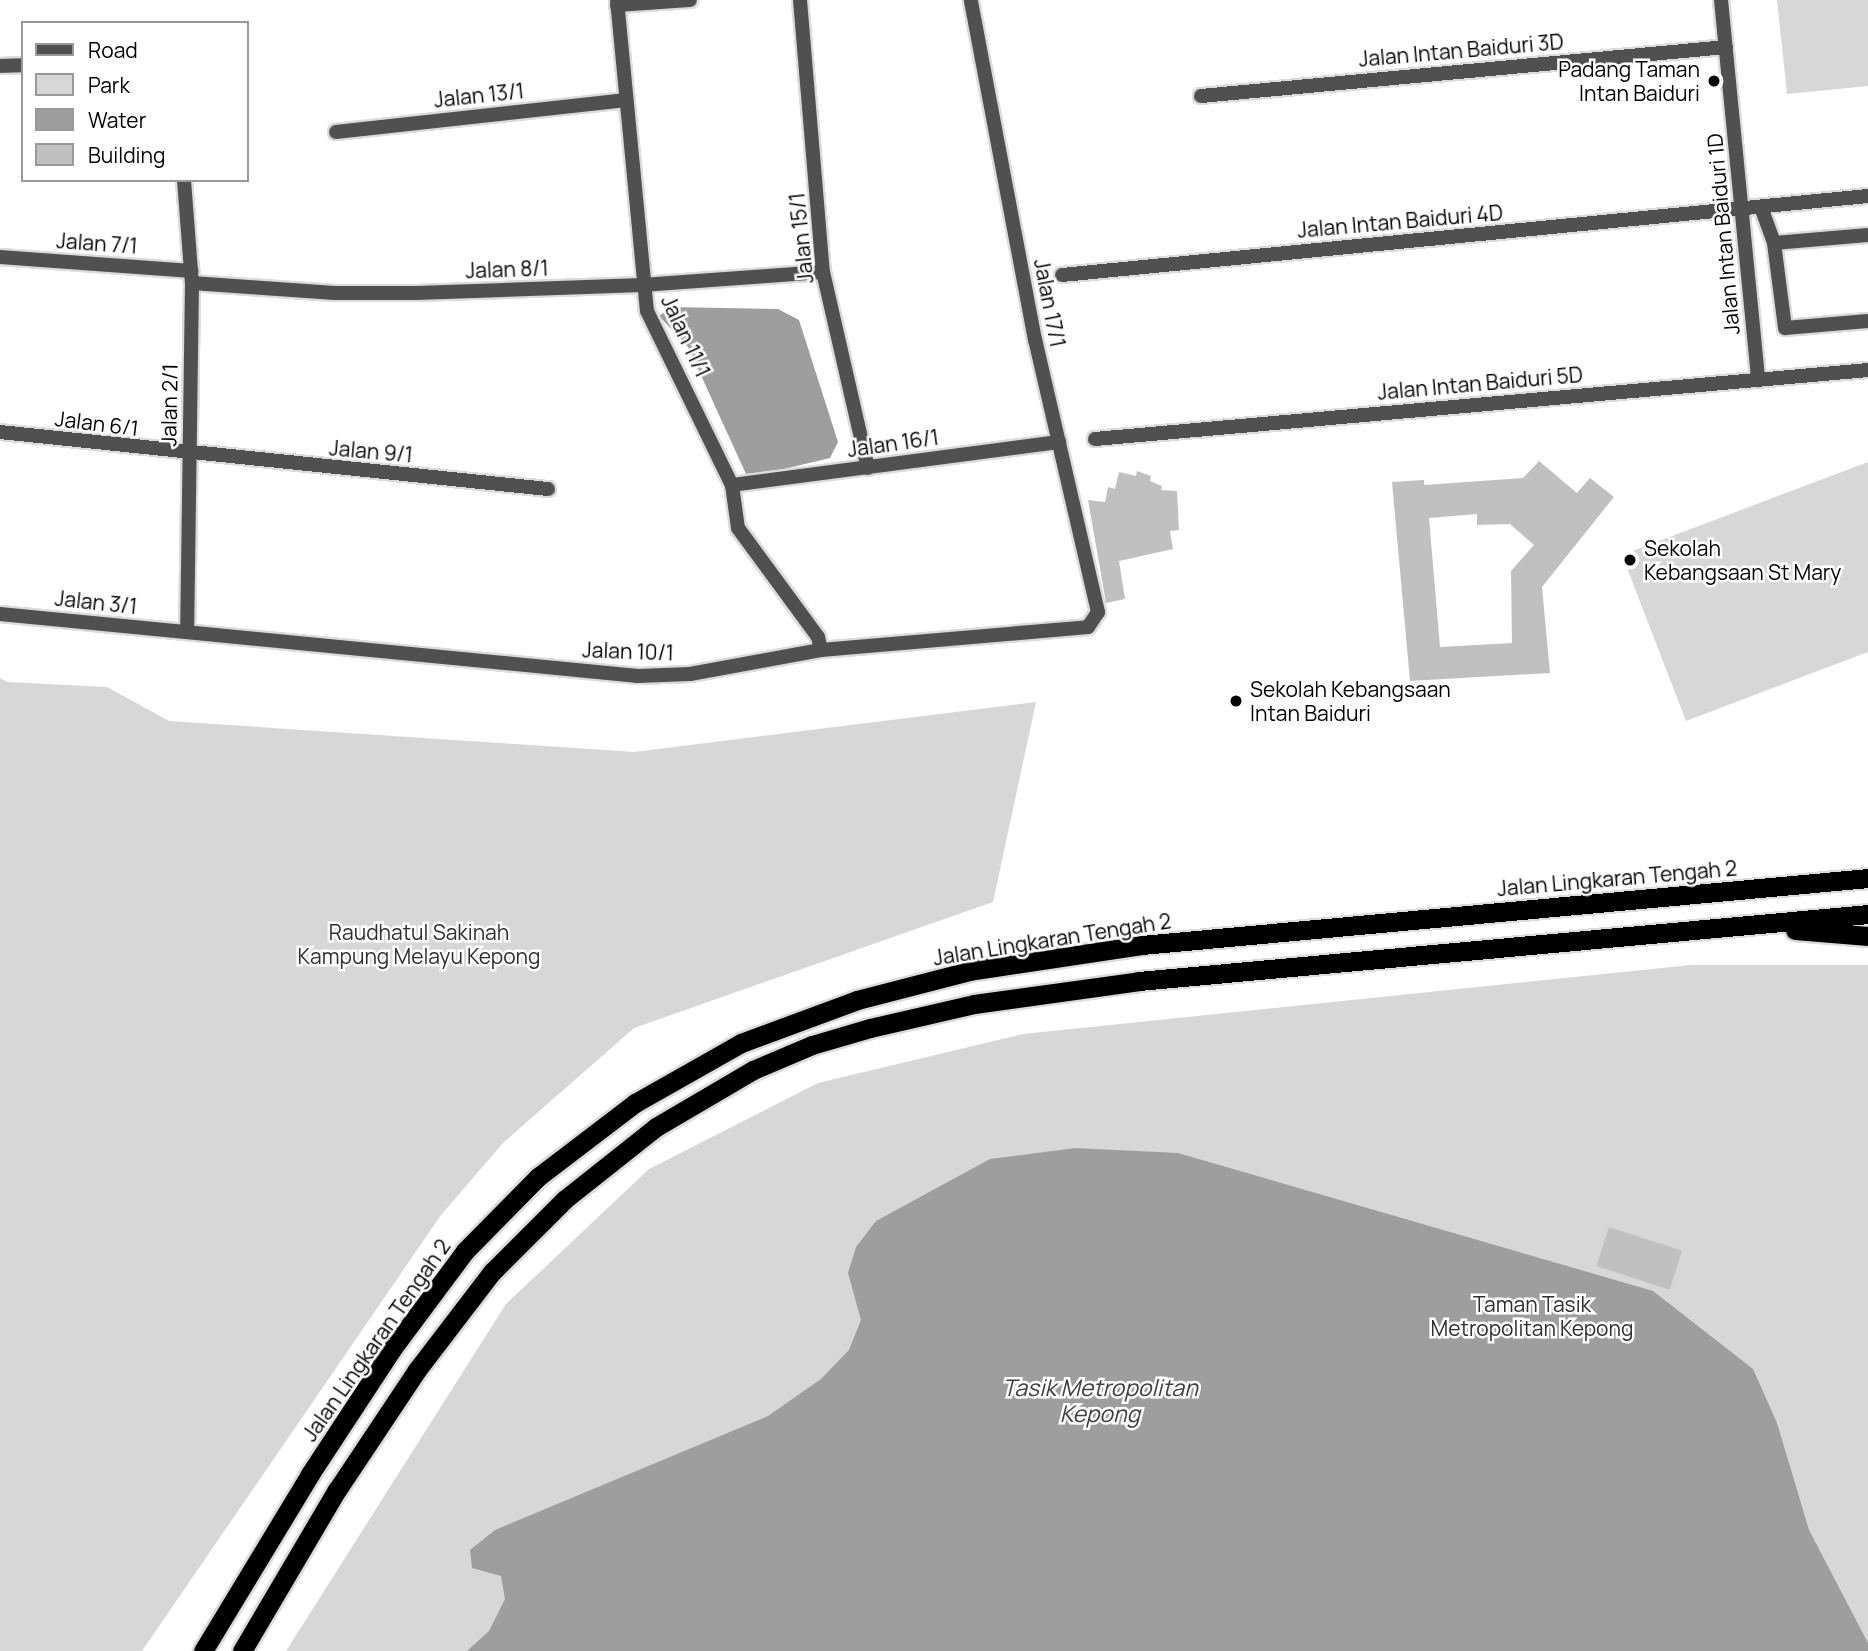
<!DOCTYPE html>
<html>
<head>
<meta charset="utf-8">
<style>
	body { margin:0 }
	#map { position:relative; width:1868px; height:1651px; overflow:hidden; background:#fff; font-family:Manrope,sans-serif }
	div>[style] { position:absolute }
	[style*='--x'] { left:calc(var(--x)*1px); top:calc(var(--y)*1px); width:calc(var(--w)*1px); rotate:calc(var(--a)*1deg) }
	.green>* { inset:0; background:#d7d7d7 }
	.water>* { inset:0; background:#9e9e9e }
	.building>* { inset:0; background:#c0c0c0; transform-origin:0 0 }
	.roads { filter:drop-shadow(2px 0 #dbdbdb) drop-shadow(-2px 0 #dbdbdb) drop-shadow(0 2px #dbdbdb) drop-shadow(0 -2px #dbdbdb) }
	.minor>* { height:14px; margin:-7px; padding:0 7px; transform-origin:7px; border-radius:7px; background:#505050 }
	.trunk>* { height:19px; margin:-9.5px; padding:0 9.5px; transform-origin:9.5px; border-radius:9.5px; background:#000 }
	.dots>* { width:19px; height:19px; translate:-50% -50%; box-sizing:border-box; border:4px solid #fff; border-radius:50% }
	span { translate:-50% -50%; white-space:nowrap; text-align:center; line-height:1.15; -webkit-text-stroke:5px #fff; paint-order:stroke }
	.street-label { font-size:21px; color:#000 }
	.poi-label { font-size:21px; color:#000 }
	.right { translate:-100% -50%; text-align:right }
	.left { translate:0 -50%; text-align:left }
	.park-label { font-size:21px; color:#2e2e2e }
	.water-label { font-size:23px; color:#3f3f3f; font-style:italic }
	.legend { position:absolute; left:21px; top:21px; width:228px; height:161px; box-sizing:border-box; background:#fff; border:2px solid #999; margin:0; padding:9px 12px; list-style:none; font-size:21px; color:#000 }
	.legend li { display:flex; align-items:center; gap:14px; height:35px }
	.legend b { width:35px; border:2px solid #999 }
</style>
</head>
<body>
<div id="map">
	<div class="green">
		<i style="clip-path:polygon(1777px 0,1868px 0,1868px 86px,1787px 94px)"></i>
		<i style="clip-path:polygon(1868px 462px,1868px 652px,1686px 721px,1622px 555px)"></i>
		<i style="clip-path:polygon(0 678px,7px 682px,107px 687px,169px 721px,634px 752px,1036px 702px,993px 902px,634px 1028px,503px 1143px,441px 1215px,142px 1651px,0 1651px)"></i>
		<i style="clip-path:polygon(1691px 965px,1868px 965px,1868px 1651px,286px 1651px,506px 1304px,649px 1169px,818px 1083px,1023px 1034px)"></i>
	</div>
	<div class="water">
		<i style="clip-path:polygon(671px 307px,778px 309px,799px 320px,838px 442px,830px 458px,755px 476px,746px 474px,688px 347px,659px 316px)"></i>
		<i style="clip-path:polygon(1075px 1148px,1178px 1153px,1653px 1291px,1753px 1369px,1777px 1423px,1809px 1530px,1868px 1643px,1868px 1651px,467px 1651px,489px 1631px,505px 1599px,501px 1576px,472px 1568px,470px 1550px,495px 1530px,768px 1416px,821px 1379px,849px 1350px,861px 1320px,848px 1273px,856px 1247px,876px 1221px,990px 1159px)"></i>
	</div>
	<div class="building">
		<i style="clip-path:polygon(evenodd,1539px 461px,1577px 493px,1590px 478px,1614px 497px,1542px 587px,1550px 673px,1410px 681px,1392px 482px,1424px 480px,1424px 485px,1523px 478px,1539px 461px,1477px 514px,1477px 525px,1510px 524px,1534px 545px,1511px 571px,1512px 643px,1440px 647px,1429px 518px,1477px 514px)"></i>
		<i style="clip-path:polygon(1137px 471px,1151px 476px,1150px 481px,1162px 486px,1161px 490px,1177px 491px,1179px 530px,1170px 531px,1173px 549px,1119px 561px,1125px 599px,1106px 603px,1088px 500px,1105px 502px,1108px 487px,1115px 489px,1119px 472px,1136px 476px)"></i>
		<i style="left:1609px;top:1227px;width:77px;height:41px;rotate:18deg"></i>
	</div>
	<div class="roads">
		<div class="minor">
			<i style="--x:617;--y:0;--w:312;--a:84.5"></i>
			<i style="--x:647;--y:311;--w:194;--a:64"></i>
			<i style="--x:732;--y:485;--w:43;--a:82.1"></i>
			<i style="--x:738;--y:528;--w:135;--a:53.7"></i>
			<i style="--x:818;--y:637;--w:13;--a:77"></i>
			<i style="--x:800;--y:0;--w:273;--a:85.2"></i>
			<i style="--x:823;--y:272;--w:201;--a:77.1"></i>
			<i style="--x:1721;--y:0;--w:382;--a:84.4"></i>
			<i style="--x:617;--y:5;--w:73;--a:-3.9"></i>
			<i style="--x:0;--y:66;--w:23;--a:-2"></i>
			<i style="--x:1201;--y:96;--w:527;--a:-5.33"></i>
			<i style="--x:336;--y:132;--w:292;--a:-6.3"></i>
			<i style="--x:184;--y:180;--w:103;--a:85.6"></i>
			<i style="--x:192;--y:283;--w:349;--a:90.8"></i>
			<i style="--x:1761;--y:207;--w:38;--a:70"></i>
			<i style="--x:1774;--y:243;--w:86;--a:82.6"></i>
			<i style="--x:1785;--y:328;--w:83;--a:-4.8"></i>
			<i style="--x:1774;--y:243;--w:94;--a:-4.9"></i>
			<i style="--x:0;--y:257;--w:192;--a:4.2"></i>
			<i style="--x:1062;--y:275;--w:810;--a:-5.6"></i>
			<i style="--x:192;--y:283;--w:143;--a:4"></i>
			<i style="--x:335;--y:293;--w:81;--a:0"></i>
			<i style="--x:416;--y:293;--w:226;--a:-2"></i>
			<i style="--x:642;--y:285;--w:181;--a:-4.1"></i>
			<i style="--x:0;--y:432;--w:551;--a:5.94"></i>
			<i style="--x:1095;--y:439;--w:776;--a:-5.1"></i>
			<i style="--x:732;--y:485;--w:330;--a:-7.5"></i>
			<i style="--x:0;--y:614;--w:641;--a:5.55"></i>
			<i style="--x:638;--y:676;--w:52;--a:-2.2"></i>
			<i style="--x:690;--y:674;--w:133;--a:-10.4"></i>
			<i style="--x:821;--y:650;--w:268;--a:-4.9"></i>
			<i style="--x:1088;--y:627;--w:18;--a:-56"></i>
			<i style="--x:1098;--y:612;--w:279;--a:-103"></i>
			<i style="--x:1035;--y:340;--w:346;--a:-100.7"></i>
		</div>
		<div class="trunk">
			<i style="--x:1795;--y:930;--w:73;--a:4.7"></i>
			<i style="--x:203;--y:1651;--w:207;--a:-58.8"></i>
			<i style="--x:310;--y:1474;--w:149;--a:-56.7"></i>
			<i style="--x:392;--y:1349;--w:122;--a:-53.3"></i>
			<i style="--x:465;--y:1251;--w:104;--a:-45.4"></i>
			<i style="--x:538;--y:1177;--w:122;--a:-37.3"></i>
			<i style="--x:635;--y:1103;--w:122;--a:-29.5"></i>
			<i style="--x:741;--y:1043;--w:124;--a:-20.3"></i>
			<i style="--x:857;--y:1000;--w:116;--a:-14.5"></i>
			<i style="--x:969;--y:971;--w:175;--a:-8.5"></i>
			<i style="--x:1142;--y:945;--w:729;--a:-5.27"></i>
			<i style="--x:242;--y:1651;--w:187;--a:-59.5"></i>
			<i style="--x:337;--y:1490;--w:144;--a:-56.3"></i>
			<i style="--x:417;--y:1370;--w:123;--a:-52.6"></i>
			<i style="--x:492;--y:1272;--w:102;--a:-45"></i>
			<i style="--x:564;--y:1200;--w:117;--a:-38.4"></i>
			<i style="--x:656;--y:1127;--w:113;--a:-30.4"></i>
			<i style="--x:753;--y:1070;--w:64;--a:-23"></i>
			<i style="--x:812;--y:1045;--w:60;--a:-16.3"></i>
			<i style="--x:870;--y:1028;--w:107;--a:-13"></i>
			<i style="--x:974;--y:1004;--w:167;--a:-7.9"></i>
			<i style="--x:1139;--y:981;--w:732;--a:-5.25"></i>
		</div>
	</div>
	<div class="dots">
		<i style="left:1714px;top:81px;background:#000"></i>
		<i style="left:1630px;top:560px;background:#000"></i>
		<i style="left:1236px;top:701px;background:#000"></i>
	</div>
	<div class="street-label">
		<span style="left:1461px;top:50px;rotate:-5deg">Jalan Intan Baiduri 3D</span>
		<span style="left:479px;top:95px;rotate:-6deg">Jalan 13/1</span>
		<span style="left:1400px;top:221px;rotate:-5deg">Jalan Intan Baiduri 4D</span>
		<span style="left:1723px;top:234px;rotate:-95deg">Jalan Intan Baiduri 1D</span>
		<span style="left:801px;top:238px;rotate:-96deg">Jalan 15/1</span>
		<span style="left:97px;top:243px;rotate:4deg">Jalan 7/1</span>
		<span style="left:507px;top:269px;rotate:-2deg">Jalan 8/1</span>
		<span style="left:1050px;top:303px;rotate:79deg">Jalan 17/1</span>
		<span style="left:686px;top:336px;rotate:65deg">Jalan 11/1</span>
		<span style="left:1480px;top:383px;rotate:-5deg">Jalan Intan Baiduri 5D</span>
		<span style="left:169px;top:405px;rotate:-89deg">Jalan 2/1</span>
		<span style="left:97px;top:423px;rotate:7deg">Jalan 6/1</span>
		<span style="left:893px;top:443px;rotate:-8deg">Jalan 16/1</span>
		<span style="left:371px;top:451px;rotate:5deg">Jalan 9/1</span>
		<span style="left:96px;top:602px;rotate:6deg">Jalan 3/1</span>
		<span style="left:628px;top:651px;rotate:2deg">Jalan 10/1</span>
		<span style="left:1617px;top:878px;rotate:-5deg">Jalan Lingkaran Tengah 2</span>
		<span style="left:1052px;top:939px;rotate:-9deg">Jalan Lingkaran Tengah 2</span>
		<span style="left:376px;top:1340px;rotate:-55deg">Jalan Lingkaran Tengah 2</span>
	</div>
	<div class="poi-label">
		<span class="right" style="left:1700px;top:81px">Padang Taman<br>Intan Baiduri</span>
		<span class="left" style="left:1644px;top:560px">Sekolah<br>Kebangsaan St Mary</span>
		<span class="left" style="left:1250px;top:701px">Sekolah Kebangsaan<br>Intan Baiduri</span>
	</div>
	<div class="park-label">
		<span style="left:419px;top:944px">Raudhatul Sakinah<br>Kampung Melayu Kepong</span>
		<span style="left:1532px;top:1316px">Taman Tasik<br>Metropolitan Kepong</span>
	</div>
	<div class="water-label">
		<span style="left:1100px;top:1400px">Tasik Metropolitan<br>Kepong</span>
	</div>
	<ul class="legend">
	<li><b style="height:9px;background:#505050"></b>Road</li>
	<li><b style="height:19px;background:#d7d7d7"></b>Park</li>
	<li><b style="height:19px;background:#9e9e9e"></b>Water</li>
	<li><b style="height:19px;background:#c0c0c0"></b>Building</li>
	</ul>
</div>
</body>
</html>
